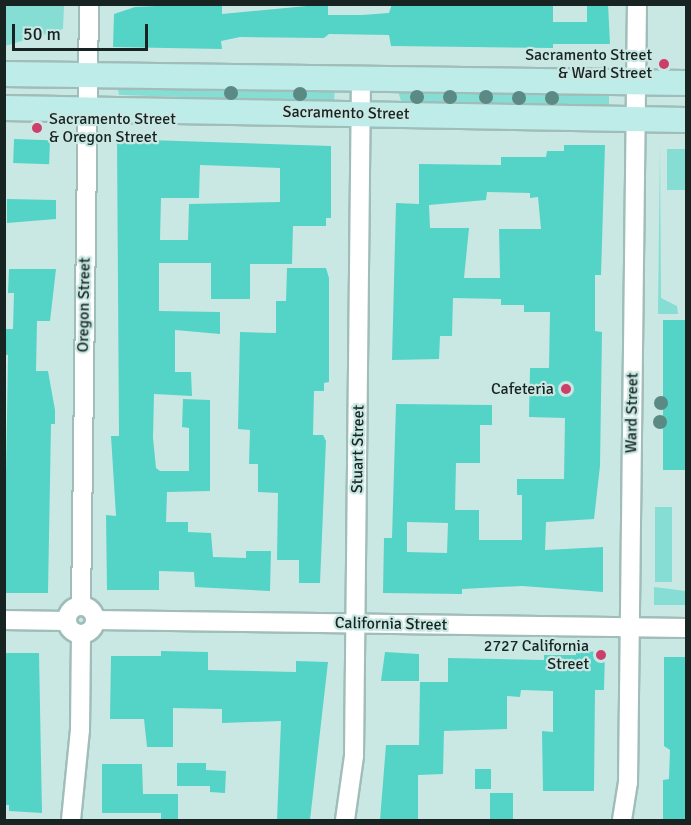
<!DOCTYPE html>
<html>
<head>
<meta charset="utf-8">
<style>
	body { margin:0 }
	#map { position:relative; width:691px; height:825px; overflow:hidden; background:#cae8e3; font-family:Signika,sans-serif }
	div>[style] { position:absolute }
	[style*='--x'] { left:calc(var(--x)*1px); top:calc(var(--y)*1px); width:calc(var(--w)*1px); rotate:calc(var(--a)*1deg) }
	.green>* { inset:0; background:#86ddd3; transform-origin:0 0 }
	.building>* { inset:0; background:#54d3c7; transform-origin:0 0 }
	.roads { filter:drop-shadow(2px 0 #a0bdb9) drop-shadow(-2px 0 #a0bdb9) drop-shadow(0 2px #a0bdb9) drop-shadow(0 -2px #a0bdb9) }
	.street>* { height:18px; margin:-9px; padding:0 9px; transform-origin:9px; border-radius:9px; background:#fff }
	.street>.ring { margin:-9px; padding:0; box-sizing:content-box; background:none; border:18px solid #fff; border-radius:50% }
	.secondary>* { height:24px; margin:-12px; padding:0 12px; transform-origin:12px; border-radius:12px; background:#beede9 }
	.trees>* { width:14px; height:14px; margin:-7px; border-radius:50%; background:#5b8984 }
	.dots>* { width:16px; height:16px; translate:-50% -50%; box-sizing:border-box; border:3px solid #cae8e3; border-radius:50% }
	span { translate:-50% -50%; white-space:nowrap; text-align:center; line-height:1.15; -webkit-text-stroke:4.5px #cae8e3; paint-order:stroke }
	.poi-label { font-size:16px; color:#182422 }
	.right { translate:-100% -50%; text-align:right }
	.left { translate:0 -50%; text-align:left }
	.street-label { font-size:16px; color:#182422 }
	.frame { position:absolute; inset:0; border:6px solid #182422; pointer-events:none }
	.scale { position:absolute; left:12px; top:24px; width:136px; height:27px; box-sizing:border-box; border:3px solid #182422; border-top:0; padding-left:8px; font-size:18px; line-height:21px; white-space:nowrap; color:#182422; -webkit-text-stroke:4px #cae8e3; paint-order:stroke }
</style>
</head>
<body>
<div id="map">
	<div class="green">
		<i style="clip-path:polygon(5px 4px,64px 5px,63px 29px,5px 46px)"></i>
		<i style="clip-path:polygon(236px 85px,335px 88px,334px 102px,119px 95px,118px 89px)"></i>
		<i style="clip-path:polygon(397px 88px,609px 93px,609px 105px,402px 104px)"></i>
		<i style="clip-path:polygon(660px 143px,661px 298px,677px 306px,678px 314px,658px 314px)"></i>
		<i style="left:667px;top:149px;width:19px;height:41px"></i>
		<i style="left:655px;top:507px;width:17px;height:75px"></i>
		<i style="clip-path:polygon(654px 587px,686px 591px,686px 605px,654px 605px)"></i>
	</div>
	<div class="building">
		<i style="clip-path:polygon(199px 4px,222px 4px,222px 14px,328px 4px,328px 15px,362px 15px,389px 13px,392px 4px,553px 4px,553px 22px,587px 22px,587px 4px,608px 4px,610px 44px,553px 44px,553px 48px,391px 46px,389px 35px,329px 34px,324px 38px,240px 37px,221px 41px,222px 49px,113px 47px,114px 14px,135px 7px)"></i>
		<i style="left:14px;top:139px;width:36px;height:24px;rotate:2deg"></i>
		<i style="clip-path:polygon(evenodd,117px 139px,331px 146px,331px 218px,326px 218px,326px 226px,293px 226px,292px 264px,250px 264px,250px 299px,211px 299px,211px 263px,159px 263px,159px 311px,220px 312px,220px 334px,175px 330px,175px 372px,191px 372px,192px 396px,154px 394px,153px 438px,156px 468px,160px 471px,189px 471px,189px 428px,182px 427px,183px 399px,210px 400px,210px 491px,167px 492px,166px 522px,188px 522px,188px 532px,211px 533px,213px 557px,246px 558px,246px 551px,271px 551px,270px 591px,195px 587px,194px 572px,159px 571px,159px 590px,107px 590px,106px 515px,116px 516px,111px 436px,119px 436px,117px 139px,200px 165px,280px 168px,280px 202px,189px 204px,188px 240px,160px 240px,161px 198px,199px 198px,200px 165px)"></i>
		<i style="clip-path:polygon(evenodd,564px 145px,605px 145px,601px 275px,595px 275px,595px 331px,602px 332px,600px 466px,594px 519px,546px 522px,545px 550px,603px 547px,603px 592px,522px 586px,462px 589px,462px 594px,383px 593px,384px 538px,392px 538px,396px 404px,492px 405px,492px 425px,480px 425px,480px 463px,456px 463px,455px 510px,479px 510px,479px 540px,522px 540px,522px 495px,517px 495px,517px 479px,564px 479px,565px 418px,529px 417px,530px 368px,549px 368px,550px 312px,524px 312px,524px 305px,501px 305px,501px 299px,453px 298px,452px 336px,440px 336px,439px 359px,392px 360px,396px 203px,419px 204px,419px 164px,501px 165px,501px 157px,546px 157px,547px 151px,564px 151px,564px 145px,487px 192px,530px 193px,530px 198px,538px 197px,541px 229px,499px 229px,500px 278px,464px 278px,469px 228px,430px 228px,429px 205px,486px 200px,487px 192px,564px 145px,407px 522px,448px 523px,447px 553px,407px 552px,407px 522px)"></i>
		<i style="clip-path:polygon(7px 199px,56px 200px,56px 219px,7px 223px)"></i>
		<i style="clip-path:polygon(287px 268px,326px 268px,329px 278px,329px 382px,324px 383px,324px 391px,314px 391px,313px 435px,323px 435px,326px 441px,320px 583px,299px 583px,299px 560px,277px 560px,278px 493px,258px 492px,258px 464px,249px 464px,250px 430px,238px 429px,240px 332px,276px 333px,276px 301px,286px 301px)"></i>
		<i style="clip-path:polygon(9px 269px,56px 269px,50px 321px,37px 321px,36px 371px,48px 371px,55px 410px,55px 424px,51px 424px,48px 593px,4px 593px,8px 355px,4px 355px,4px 329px,13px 329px,14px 293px,8px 293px)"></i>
		<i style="left:663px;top:320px;width:24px;height:150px"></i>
		<i style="clip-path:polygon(161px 651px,208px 652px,208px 670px,296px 672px,296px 661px,328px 662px,310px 820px,277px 820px,281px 721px,222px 723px,222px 709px,173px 708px,173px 747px,147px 747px,144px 719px,110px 719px,111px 656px,161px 656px)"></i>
		<i style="clip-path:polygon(576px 651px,605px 652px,604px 690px,595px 690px,594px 791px,543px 791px,542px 731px,553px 732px,553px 691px,521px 690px,520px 697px,507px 696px,507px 729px,444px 731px,443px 774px,418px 775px,418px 820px,380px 820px,386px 745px,419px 745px,420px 682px,448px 682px,448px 658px,544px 660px,544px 655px,576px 655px)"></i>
		<i style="clip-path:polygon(385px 652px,419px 654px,419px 681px,381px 681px)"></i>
		<i style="clip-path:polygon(5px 653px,39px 653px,42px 813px,9px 811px,9px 805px,4px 805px)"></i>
		<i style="clip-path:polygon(664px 657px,687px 657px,687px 820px,663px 820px,663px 780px,669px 779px,670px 750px,664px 746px)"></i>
		<i style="clip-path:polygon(177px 763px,206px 763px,206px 770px,226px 771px,225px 793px,210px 792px,210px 786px,177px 786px)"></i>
		<i style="clip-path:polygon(102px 764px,142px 764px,143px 794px,178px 794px,178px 820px,161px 820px,161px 813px,102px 813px)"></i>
		<i style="left:475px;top:769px;width:16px;height:20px"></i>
		<i style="left:490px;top:793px;width:23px;height:27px"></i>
	</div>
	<div class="roads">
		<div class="street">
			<i class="ring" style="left:67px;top:606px;width:10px;height:10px"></i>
			<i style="--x:81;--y:606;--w:602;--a:-89.24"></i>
			<i style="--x:4;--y:620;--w:63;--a:0.9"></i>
			<i style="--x:95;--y:620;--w:591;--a:0.78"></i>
			<i style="--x:71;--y:820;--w:90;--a:-84.3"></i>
			<i style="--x:80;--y:730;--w:96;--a:-89.4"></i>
			<i style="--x:345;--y:820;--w:65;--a:-82"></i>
			<i style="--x:354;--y:756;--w:679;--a:-89.41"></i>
			<i style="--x:622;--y:820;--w:37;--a:-81"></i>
			<i style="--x:628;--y:783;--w:779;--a:-89.34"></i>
		</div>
		<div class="secondary">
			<i style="--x:4;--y:74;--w:682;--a:0.76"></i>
			<i style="--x:4;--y:108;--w:682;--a:1.01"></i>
		</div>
	</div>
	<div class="trees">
		<i style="left:231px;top:93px"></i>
		<i style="left:300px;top:94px"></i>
		<i style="left:417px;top:97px"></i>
		<i style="left:450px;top:97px"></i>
		<i style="left:486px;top:97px"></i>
		<i style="left:519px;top:98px"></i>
		<i style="left:552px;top:98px"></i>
		<i style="left:661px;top:403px"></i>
		<i style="left:660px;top:422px"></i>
	</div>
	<div class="dots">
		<i style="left:664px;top:64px;background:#cd3f6b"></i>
		<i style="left:37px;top:128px;background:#cd3f6b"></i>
		<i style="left:566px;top:389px;background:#cd3f6b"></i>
		<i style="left:601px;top:655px;background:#cd3f6b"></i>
	</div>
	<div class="poi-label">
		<span class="right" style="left:652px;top:64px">Sacramento Street<br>&amp; Ward Street</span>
		<span class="left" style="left:49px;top:128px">Sacramento Street<br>&amp; Oregon Street</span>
		<span class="right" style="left:554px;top:389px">Cafeteria</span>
		<span class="right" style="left:589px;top:655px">2727 California<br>Street</span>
	</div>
	<div class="street-label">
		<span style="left:346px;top:113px;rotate:1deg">Sacramento Street</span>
		<span style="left:84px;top:305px;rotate:-89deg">Oregon Street</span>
		<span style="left:632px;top:413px;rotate:-89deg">Ward Street</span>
		<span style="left:358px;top:449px;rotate:-89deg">Stuart Street</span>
		<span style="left:391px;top:624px;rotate:1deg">California Street</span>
	</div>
	<div class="frame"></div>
	<div class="scale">50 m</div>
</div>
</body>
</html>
